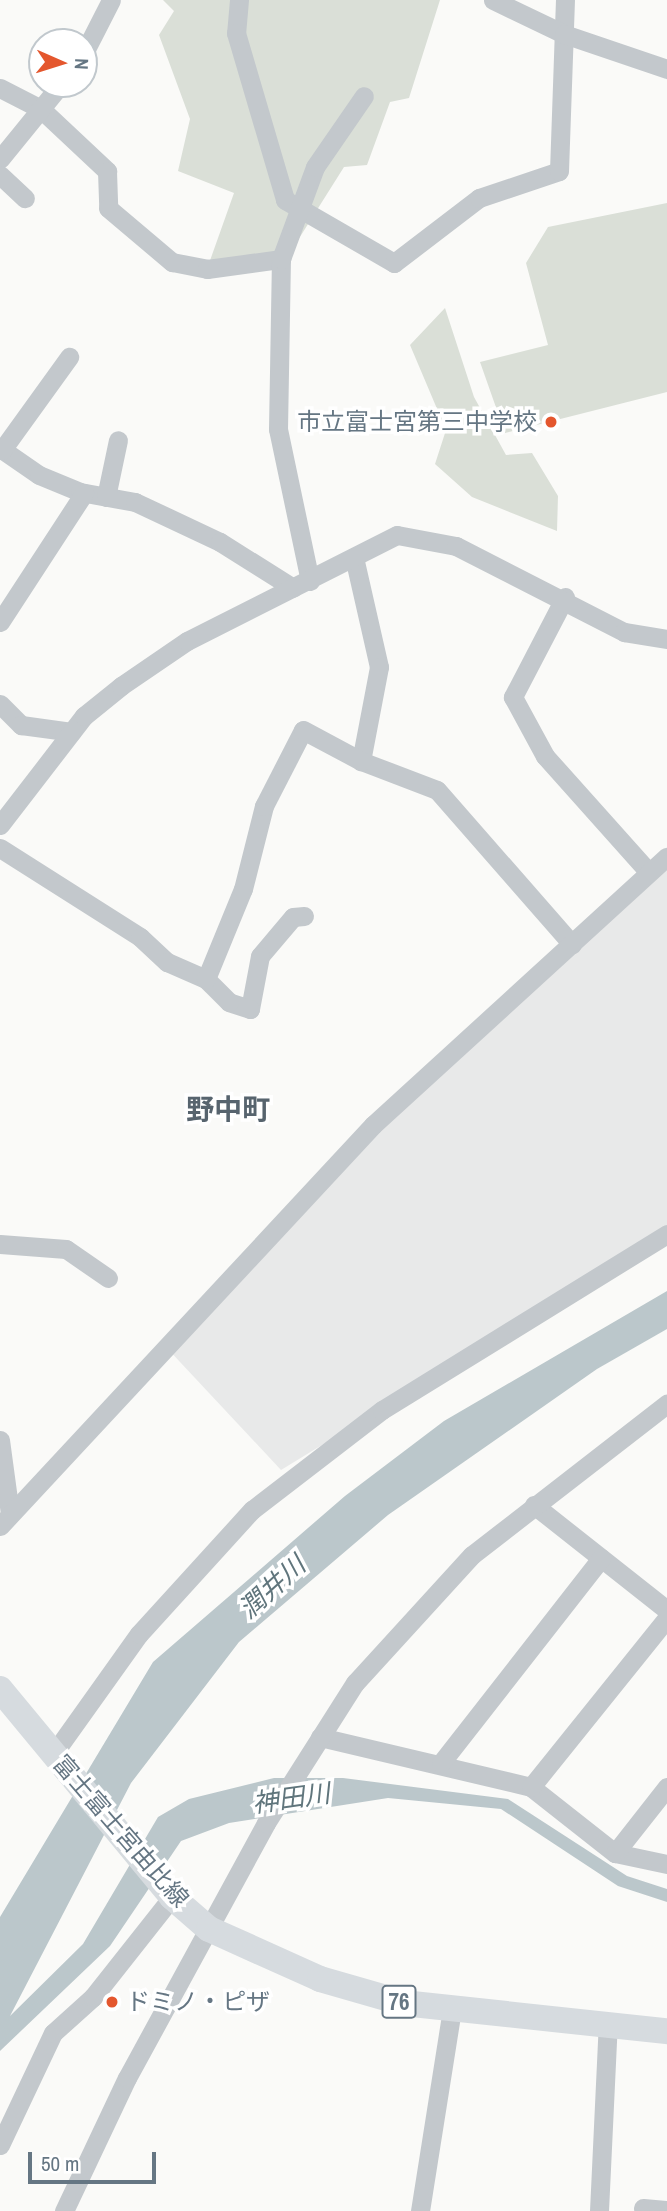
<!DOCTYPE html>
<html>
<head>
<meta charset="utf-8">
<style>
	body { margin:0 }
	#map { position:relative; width:667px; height:2211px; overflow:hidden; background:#fafaf8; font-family:"Archivo Narrow","Noto Sans JP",sans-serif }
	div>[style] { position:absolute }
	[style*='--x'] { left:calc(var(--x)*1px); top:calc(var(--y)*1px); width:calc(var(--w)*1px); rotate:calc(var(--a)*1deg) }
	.built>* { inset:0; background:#e8e9e9 }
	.green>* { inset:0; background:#dadfd7 }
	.water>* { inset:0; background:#bbc7cb }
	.minor>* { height:19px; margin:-9.5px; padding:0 9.5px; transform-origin:9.5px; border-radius:9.5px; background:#c3c8cc }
	.major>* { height:26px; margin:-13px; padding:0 13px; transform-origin:13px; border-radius:13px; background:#d6dbdf }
	.dots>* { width:19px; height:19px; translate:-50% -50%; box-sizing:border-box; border:4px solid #fff; border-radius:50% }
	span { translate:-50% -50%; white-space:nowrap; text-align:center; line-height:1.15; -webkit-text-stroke:7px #fff; paint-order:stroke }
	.shield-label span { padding:2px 5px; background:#fff; border:2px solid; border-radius:5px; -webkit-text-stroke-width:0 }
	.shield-label { font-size:23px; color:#657683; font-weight:700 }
	.poi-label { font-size:24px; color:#657683 }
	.right { translate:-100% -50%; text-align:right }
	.left { translate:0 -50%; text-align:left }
	.street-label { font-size:24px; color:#657683 }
	.water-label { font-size:26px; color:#60757c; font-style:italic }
	.quarter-label { font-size:28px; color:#57646e; font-weight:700 }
	.north { position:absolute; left:28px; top:28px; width:70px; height:70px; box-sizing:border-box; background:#fff; border:2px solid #c1c8cd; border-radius:50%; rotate:93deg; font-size:19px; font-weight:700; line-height:28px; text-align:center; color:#657683 }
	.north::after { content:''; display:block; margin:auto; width:24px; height:32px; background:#e4572e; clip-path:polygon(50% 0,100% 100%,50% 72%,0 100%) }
	.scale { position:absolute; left:28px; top:2152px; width:128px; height:32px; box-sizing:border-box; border:4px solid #657683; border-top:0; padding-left:9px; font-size:21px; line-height:24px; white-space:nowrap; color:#657683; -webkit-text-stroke:5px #fff; paint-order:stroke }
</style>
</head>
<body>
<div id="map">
	<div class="built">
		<i style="clip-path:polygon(667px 866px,667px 1234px,281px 1470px,166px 1347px,406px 1094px)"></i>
	</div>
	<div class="green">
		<i style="clip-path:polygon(163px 0,440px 0,409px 98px,390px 102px,367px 165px,344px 167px,281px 267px,207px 269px,234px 193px,178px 171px,190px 119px,159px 35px,174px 11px)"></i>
		<i style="clip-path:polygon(667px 203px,667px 392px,505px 433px,480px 362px,548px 345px,526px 263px,548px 227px)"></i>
		<i style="clip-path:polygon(445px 308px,474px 397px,506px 455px,532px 453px,558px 496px,557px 531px,472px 497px,435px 464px,446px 430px,410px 345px)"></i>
	</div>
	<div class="water">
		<i style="clip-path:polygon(667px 1291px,667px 1329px,597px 1369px,388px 1515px,239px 1642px,131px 1783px,10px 2016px,83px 1944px,158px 1817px,189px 1799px,274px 1778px,343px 1778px,508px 1799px,627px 1876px,667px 1889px,667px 1902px,618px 1886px,501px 1809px,388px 1798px,229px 1823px,181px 1841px,110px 1946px,0 2051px,0 1917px,153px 1662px,345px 1496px,444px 1421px)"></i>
	</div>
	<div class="minor">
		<i style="--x:239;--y:0;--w:33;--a:95"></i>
		<i style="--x:236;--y:33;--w:174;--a:73.6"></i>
		<i style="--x:285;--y:200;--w:126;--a:30"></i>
		<i style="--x:394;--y:263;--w:107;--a:-37.4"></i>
		<i style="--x:479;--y:198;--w:84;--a:-18.6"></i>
		<i style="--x:559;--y:171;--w:171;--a:-88"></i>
		<i style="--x:493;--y:0;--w:79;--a:25.6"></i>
		<i style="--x:564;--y:34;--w:109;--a:18.8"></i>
		<i style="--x:84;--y:53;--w:59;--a:-63"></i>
		<i style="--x:0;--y:88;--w:46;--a:27.1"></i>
		<i style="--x:41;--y:109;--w:91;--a:43.2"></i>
		<i style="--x:107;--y:171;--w:37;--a:88"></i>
		<i style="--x:108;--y:208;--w:84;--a:40.2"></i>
		<i style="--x:172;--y:262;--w:36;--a:11"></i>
		<i style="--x:207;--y:269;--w:75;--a:-7.7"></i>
		<i style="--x:0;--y:159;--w:97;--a:-50.9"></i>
		<i style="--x:0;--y:175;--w:34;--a:43"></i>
		<i style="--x:0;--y:448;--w:47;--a:34.7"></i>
		<i style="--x:39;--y:475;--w:44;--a:22.5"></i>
		<i style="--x:80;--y:492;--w:56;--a:10.3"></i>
		<i style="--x:135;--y:502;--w:94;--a:25.2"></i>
		<i style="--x:220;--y:542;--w:86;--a:32.2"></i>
		<i style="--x:2;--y:450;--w:115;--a:-54.2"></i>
		<i style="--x:106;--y:497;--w:58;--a:-78.1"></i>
		<i style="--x:354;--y:557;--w:113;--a:77.2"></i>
		<i style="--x:379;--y:667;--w:96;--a:100.8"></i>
		<i style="--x:361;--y:761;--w:81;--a:20.9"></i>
		<i style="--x:437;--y:790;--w:205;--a:48.8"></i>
		<i style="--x:310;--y:581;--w:155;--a:-101.9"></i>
		<i style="--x:278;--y:429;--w:170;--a:-89"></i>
		<i style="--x:281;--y:259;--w:98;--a:-69.7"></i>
		<i style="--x:315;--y:167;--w:86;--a:-55.4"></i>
		<i style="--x:565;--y:597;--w:113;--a:117.5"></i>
		<i style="--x:513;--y:697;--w:67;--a:61.5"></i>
		<i style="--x:545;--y:756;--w:154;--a:48.2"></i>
		<i style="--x:0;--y:622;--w:154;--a:-56.9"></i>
		<i style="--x:0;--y:704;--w:30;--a:45"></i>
		<i style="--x:21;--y:725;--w:51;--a:7.8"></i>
		<i style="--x:0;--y:825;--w:138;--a:-52.4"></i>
		<i style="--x:84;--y:716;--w:48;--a:-39"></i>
		<i style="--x:121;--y:686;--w:80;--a:-34.3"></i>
		<i style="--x:187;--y:641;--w:235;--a:-26.8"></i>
		<i style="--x:397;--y:535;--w:60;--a:10.6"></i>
		<i style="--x:456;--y:546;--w:189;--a:27.1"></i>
		<i style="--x:624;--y:632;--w:44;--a:9.2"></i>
		<i style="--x:0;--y:848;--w:166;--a:32.4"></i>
		<i style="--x:140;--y:937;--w:37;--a:43"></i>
		<i style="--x:167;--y:962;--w:43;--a:23.6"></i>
		<i style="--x:304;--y:916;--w:11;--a:175"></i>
		<i style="--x:293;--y:917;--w:51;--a:130.2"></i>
		<i style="--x:260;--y:956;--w:54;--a:100.7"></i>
		<i style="--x:250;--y:1009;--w:22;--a:-162"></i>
		<i style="--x:229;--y:1002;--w:33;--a:-135"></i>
		<i style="--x:206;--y:979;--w:97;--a:-67.7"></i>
		<i style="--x:243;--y:889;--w:86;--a:-75.8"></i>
		<i style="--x:264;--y:806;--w:85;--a:-62.8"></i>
		<i style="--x:303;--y:730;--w:66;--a:28.1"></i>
		<i style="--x:0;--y:1244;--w:66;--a:4.3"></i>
		<i style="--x:66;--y:1249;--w:51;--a:34.6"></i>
		<i style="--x:0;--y:1440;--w:75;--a:82.3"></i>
		<i style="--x:534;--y:1505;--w:169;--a:38.3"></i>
		<i style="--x:0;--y:1526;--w:548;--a:-47.07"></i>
		<i style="--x:373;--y:1125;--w:398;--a:-42.4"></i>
		<i style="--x:320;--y:1737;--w:217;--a:13.3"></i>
		<i style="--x:531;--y:1787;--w:107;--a:38.2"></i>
		<i style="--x:615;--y:1853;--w:53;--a:11.9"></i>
		<i style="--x:54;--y:1753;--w:146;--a:-54.5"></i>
		<i style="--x:139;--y:1634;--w:168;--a:-47.7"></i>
		<i style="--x:252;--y:1510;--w:164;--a:-37.6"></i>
		<i style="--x:382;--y:1410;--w:335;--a:-31.7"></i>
		<i style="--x:441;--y:1763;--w:260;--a:-52"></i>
		<i style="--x:531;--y:1787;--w:217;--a:-51.2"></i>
		<i style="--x:615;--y:1853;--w:84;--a:-51.8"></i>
		<i style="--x:0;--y:2145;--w:124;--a:-64.7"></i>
		<i style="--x:53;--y:2033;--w:54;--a:-42"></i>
		<i style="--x:93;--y:1997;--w:127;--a:-51.7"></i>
		<i style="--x:643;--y:2208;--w:24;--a:5"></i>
		<i style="--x:64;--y:2211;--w:147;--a:-64.7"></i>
		<i style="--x:127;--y:2078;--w:290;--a:-61.4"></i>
		<i style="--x:266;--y:1823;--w:166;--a:-57.6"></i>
		<i style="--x:355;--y:1683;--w:173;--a:-47.6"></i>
		<i style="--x:472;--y:1555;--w:247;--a:-37.8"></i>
		<i style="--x:420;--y:2211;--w:204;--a:-81"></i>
		<i style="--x:599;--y:2211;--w:188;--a:-87.3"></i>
	</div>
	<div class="major">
		<i style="--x:0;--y:1689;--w:270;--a:50.4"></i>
		<i style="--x:172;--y:1897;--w:49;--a:40.9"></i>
		<i style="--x:209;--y:1929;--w:122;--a:24.2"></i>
		<i style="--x:320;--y:1979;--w:86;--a:16.1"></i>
		<i style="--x:403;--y:2003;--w:265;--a:6.1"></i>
	</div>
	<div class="dots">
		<i style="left:551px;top:422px;background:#e4572e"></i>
		<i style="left:112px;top:2002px;background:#e4572e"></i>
	</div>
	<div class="shield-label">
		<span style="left:399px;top:2002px">76</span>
	</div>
	<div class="poi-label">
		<span class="right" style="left:537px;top:422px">市立富士宮第三中学校</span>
		<span class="left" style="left:126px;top:2002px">ドミノ・ピザ</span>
	</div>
	<div class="street-label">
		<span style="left:121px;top:1831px;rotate:49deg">富士富士宮由比線</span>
	</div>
	<div class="water-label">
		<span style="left:272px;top:1587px;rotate:-42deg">潤井川</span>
		<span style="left:291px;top:1798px;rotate:-8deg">神田川</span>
	</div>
	<div class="quarter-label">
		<span style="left:228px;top:1109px">野中町</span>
	</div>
	<div class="north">N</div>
	<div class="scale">50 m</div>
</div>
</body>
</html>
